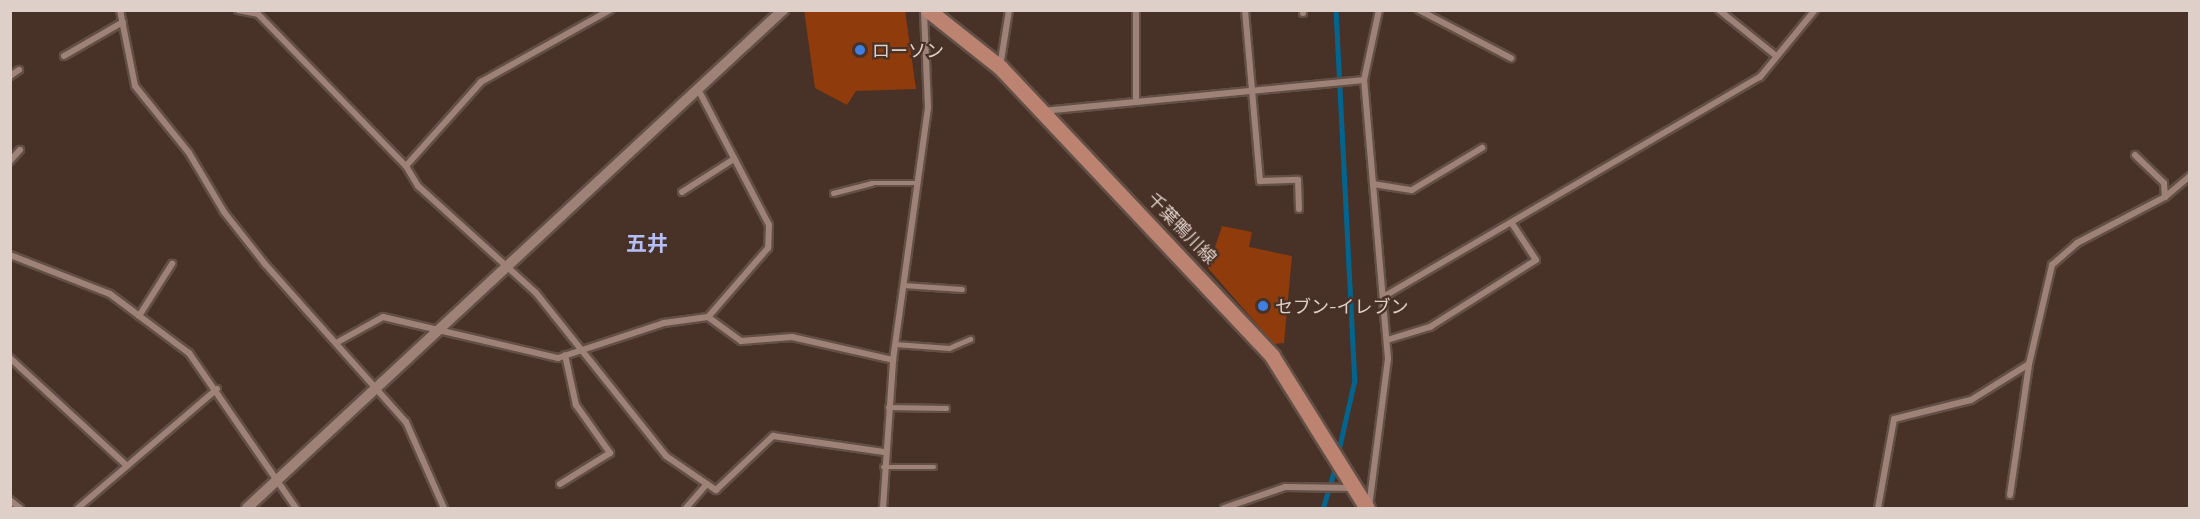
<!DOCTYPE html>
<html>
<head>
<meta charset="utf-8">
<style>
	body { margin:0 }
	#map { position:relative; width:2200px; height:519px; overflow:hidden; background:#483127; font-family:Manrope,"Noto Sans JP",sans-serif }
	div>[style] { position:absolute }
	[style*='--x'] { left:calc(var(--x)*1px); top:calc(var(--y)*1px); width:calc(var(--w)*1px); rotate:calc(var(--a)*1deg) }
	.stream>* { height:4.5px; margin:-2.25px; padding:0 2.25px; transform-origin:2.25px; border-radius:2.25px; background:#03658e }
	.building>* { inset:0; background:#8f3b0b }
	.roads { filter:drop-shadow(2px 0 #624f46) drop-shadow(-2px 0 #624f46) drop-shadow(0 2px #624f46) drop-shadow(0 -2px #624f46) }
	.service>* { height:4.5px; margin:-2.25px; padding:0 2.25px; transform-origin:2.25px; border-radius:2.25px; background:#9e8277 }
	.minor>* { height:6px; margin:-3px; padding:0 3px; transform-origin:3px; border-radius:3px; background:#9e8277 }
	.tertiary>* { height:10px; margin:-5px; padding:0 5px; transform-origin:5px; border-radius:5px; background:#9e8277 }
	.primary>* { height:15px; margin:-7.5px; padding:0 7.5px; transform-origin:7.5px; border-radius:7.5px; background:#bc8371 }
	.dots>* { width:16px; height:16px; translate:-50% -50%; box-sizing:border-box; border:3px solid #483127; border-radius:50% }
	span { translate:-50% -50%; white-space:nowrap; text-align:center; line-height:1.15; -webkit-text-stroke:4.5px #483127; paint-order:stroke }
	.poi-label { font-size:18px; color:#decfc8 }
	.left { translate:0 -50%; text-align:left }
	.street-label { font-size:18px; color:#decfc8 }
	.quarter-label { font-size:21px; color:#b6bef7; font-weight:700 }
	.frame { position:absolute; inset:0; border:12px solid #decfc8; pointer-events:none }
</style>
</head>
<body>
<div id="map">
	<div class="stream">
		<i style="--x:1336;--y:10;--w:370;--a:87.1"></i>
		<i style="--x:1355;--y:380;--w:77;--a:102.8"></i>
		<i style="--x:1323;--y:508;--w:46;--a:-73.5"></i>
	</div>
	<div class="building">
		<i style="clip-path:polygon(804px 10px,905px 10px,916px 89px,856px 91px,847px 105px,815px 88px)"></i>
		<i style="clip-path:polygon(1222px 226px,1252px 232px,1249px 247px,1292px 256px,1284px 343px,1274px 344px,1208px 268px)"></i>
	</div>
	<div class="roads">
		<div class="service">
			<i style="--x:833;--y:193;--w:40;--a:-14.4"></i>
			<i style="--x:872;--y:183;--w:45;--a:0"></i>
			<i style="--x:903;--y:285;--w:59;--a:3.9"></i>
			<i style="--x:895;--y:344;--w:54;--a:4.2"></i>
			<i style="--x:949;--y:348;--w:23;--a:-23"></i>
			<i style="--x:888;--y:407;--w:58;--a:1"></i>
			<i style="--x:883;--y:467;--w:51;--a:0"></i>
		</div>
		<div class="minor">
			<i style="--x:120;--y:10;--w:77;--a:78.8"></i>
			<i style="--x:135;--y:86;--w:86;--a:51.1"></i>
			<i style="--x:189;--y:153;--w:69;--a:59.3"></i>
			<i style="--x:224;--y:212;--w:66;--a:51.7"></i>
			<i style="--x:265;--y:264;--w:212;--a:48.3"></i>
			<i style="--x:406;--y:422;--w:94;--a:66.2"></i>
			<i style="--x:238;--y:10;--w:20;--a:11"></i>
			<i style="--x:258;--y:14;--w:212;--a:45.8"></i>
			<i style="--x:406;--y:166;--w:23;--a:59"></i>
			<i style="--x:418;--y:186;--w:159;--a:42.2"></i>
			<i style="--x:536;--y:293;--w:208;--a:51.4"></i>
			<i style="--x:666;--y:456;--w:50;--a:34.3"></i>
			<i style="--x:707;--y:484;--w:11;--a:34"></i>
			<i style="--x:716;--y:490;--w:79;--a:-43.5"></i>
			<i style="--x:773;--y:436;--w:112;--a:8.2"></i>
			<i style="--x:1136;--y:10;--w:92;--a:90"></i>
			<i style="--x:1245;--y:10;--w:172;--a:85"></i>
			<i style="--x:1260;--y:181;--w:38;--a:-2"></i>
			<i style="--x:1298;--y:180;--w:29;--a:88"></i>
			<i style="--x:1303;--y:10;--w:3;--a:90"></i>
			<i style="--x:1419;--y:10;--w:104;--a:27.6"></i>
			<i style="--x:1719;--y:10;--w:72;--a:38.8"></i>
			<i style="--x:64;--y:56;--w:68;--a:-30"></i>
			<i style="--x:1000;--y:67;--w:58;--a:-81"></i>
			<i style="--x:10;--y:76;--w:11;--a:-34"></i>
			<i style="--x:699;--y:91;--w:151;--a:62.4"></i>
			<i style="--x:769;--y:225;--w:23;--a:92"></i>
			<i style="--x:768;--y:248;--w:91;--a:131"></i>
			<i style="--x:1043;--y:111;--w:322;--a:-5.5"></i>
			<i style="--x:2135;--y:155;--w:40;--a:44"></i>
			<i style="--x:2164;--y:183;--w:14;--a:86"></i>
			<i style="--x:10;--y:161;--w:15;--a:-48"></i>
			<i style="--x:406;--y:166;--w:113;--a:-48.2"></i>
			<i style="--x:481;--y:82;--w:148;--a:-29.2"></i>
			<i style="--x:1373;--y:184;--w:39;--a:9"></i>
			<i style="--x:1412;--y:190;--w:82;--a:-31"></i>
			<i style="--x:682;--y:192;--w:62;--a:-32.4"></i>
			<i style="--x:10;--y:255;--w:107;--a:21.3"></i>
			<i style="--x:110;--y:294;--w:99;--a:36.8"></i>
			<i style="--x:189;--y:353;--w:188;--a:55.4"></i>
			<i style="--x:1383;--y:297;--w:436;--a:-30.3"></i>
			<i style="--x:1760;--y:77;--w:87;--a:-50.6"></i>
			<i style="--x:139;--y:316;--w:62;--a:-57.6"></i>
			<i style="--x:1387;--y:340;--w:45;--a:-16.8"></i>
			<i style="--x:1430;--y:327;--w:125;--a:-32.3"></i>
			<i style="--x:1536;--y:260;--w:45;--a:-123.3"></i>
			<i style="--x:336;--y:343;--w:54;--a:-29"></i>
			<i style="--x:383;--y:317;--w:180;--a:13.2"></i>
			<i style="--x:558;--y:358;--w:112;--a:-18.3"></i>
			<i style="--x:664;--y:323;--w:44;--a:-7.8"></i>
			<i style="--x:708;--y:317;--w:41;--a:36"></i>
			<i style="--x:741;--y:341;--w:51;--a:-4.5"></i>
			<i style="--x:792;--y:337;--w:104;--a:12.8"></i>
			<i style="--x:10;--y:358;--w:159;--a:42.7"></i>
			<i style="--x:560;--y:484;--w:59;--a:-31.8"></i>
			<i style="--x:610;--y:453;--w:59;--a:-125.3"></i>
			<i style="--x:576;--y:405;--w:51;--a:-102.4"></i>
			<i style="--x:2010;--y:495;--w:132;--a:-81.7"></i>
			<i style="--x:10;--y:500;--w:13;--a:39"></i>
			<i style="--x:1369;--y:507;--w:149;--a:-82.7"></i>
			<i style="--x:1388;--y:359;--w:280;--a:-94.9"></i>
			<i style="--x:1364;--y:80;--w:72;--a:-77.9"></i>
			<i style="--x:78;--y:508;--w:183;--a:-40.6"></i>
			<i style="--x:686;--y:508;--w:32;--a:-49"></i>
			<i style="--x:883;--y:508;--w:148;--a:-86.1"></i>
			<i style="--x:893;--y:360;--w:255;--a:-82.1"></i>
			<i style="--x:928;--y:107;--w:97;--a:-92.4"></i>
			<i style="--x:1224;--y:508;--w:65;--a:-19"></i>
			<i style="--x:1285;--y:487;--w:69;--a:0.8"></i>
			<i style="--x:1878;--y:508;--w:90;--a:-79.8"></i>
			<i style="--x:1894;--y:419;--w:79;--a:-13.9"></i>
			<i style="--x:1971;--y:400;--w:68;--a:-31.8"></i>
			<i style="--x:2029;--y:364;--w:102;--a:-76.9"></i>
			<i style="--x:2052;--y:265;--w:33;--a:-41"></i>
			<i style="--x:2077;--y:243;--w:99;--a:-27.6"></i>
			<i style="--x:2165;--y:197;--w:33;--a:-40"></i>
		</div>
		<div class="tertiary">
			<i style="--x:247;--y:508;--w:732;--a:-42.9"></i>
		</div>
		<div class="primary">
			<i style="--x:928;--y:10;--w:92;--a:38.4"></i>
			<i style="--x:1000;--y:67;--w:397;--a:46.7"></i>
			<i style="--x:1272;--y:356;--w:179;--a:58"></i>
		</div>
	</div>
	<div class="dots">
		<i style="left:860px;top:50px;background:#3f7fe0"></i>
		<i style="left:1263px;top:306px;background:#3f7fe0"></i>
	</div>
	<div class="poi-label">
		<span class="left" style="left:872px;top:50px">ローソン</span>
		<span class="left" style="left:1275px;top:306px">セブン-イレブン</span>
	</div>
	<div class="street-label">
		<span style="left:1182px;top:228px;rotate:46deg">千葉鴨川線</span>
	</div>
	<div class="quarter-label">
		<span style="left:647px;top:243px">五井</span>
	</div>
	<div class="frame"></div>
</div>
</body>
</html>
